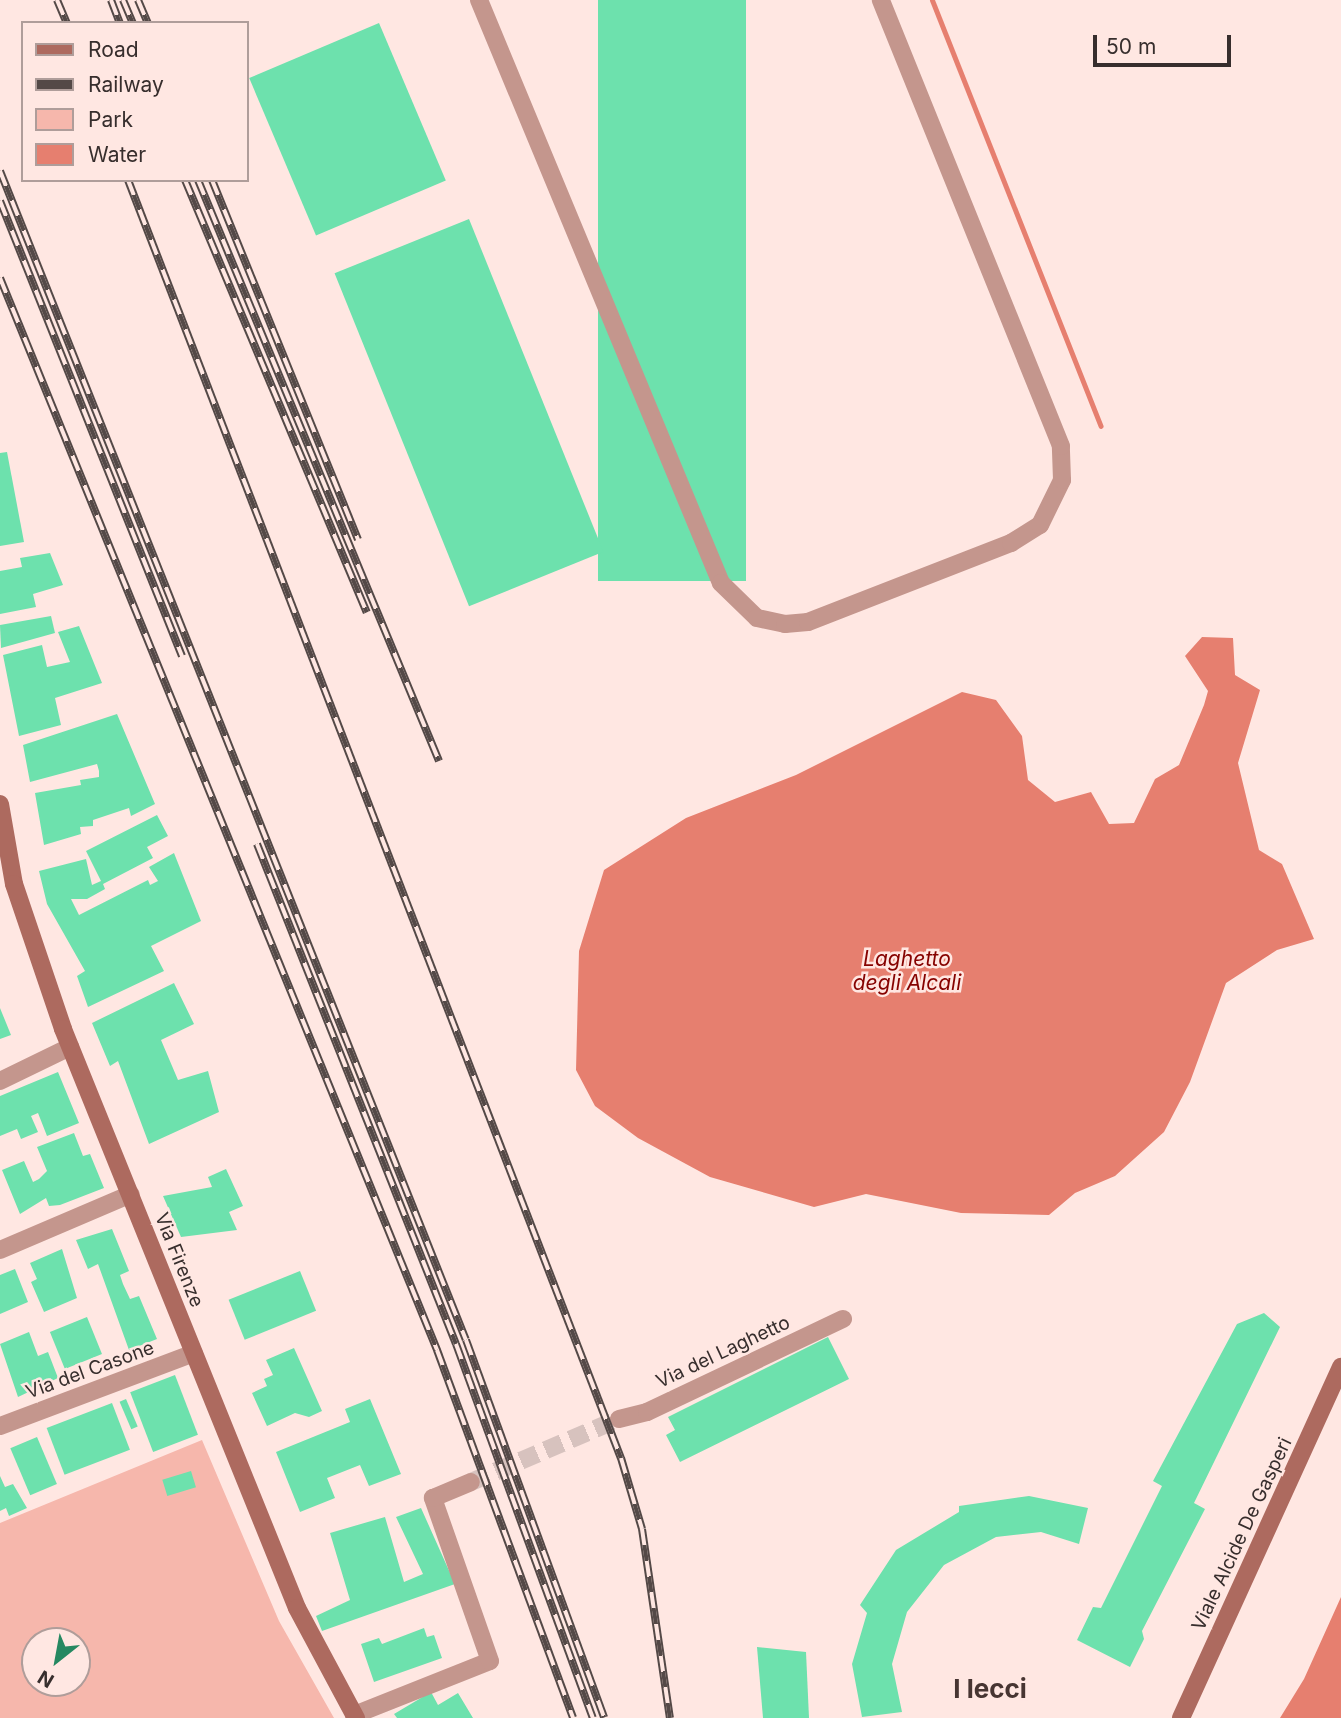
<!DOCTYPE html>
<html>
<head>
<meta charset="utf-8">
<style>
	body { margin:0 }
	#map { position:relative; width:1341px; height:1718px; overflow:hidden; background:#ffe7e2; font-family:Inter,sans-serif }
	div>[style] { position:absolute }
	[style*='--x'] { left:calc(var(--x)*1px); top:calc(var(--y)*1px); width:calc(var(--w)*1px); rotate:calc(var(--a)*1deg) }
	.green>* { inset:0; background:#f6b7ac }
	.water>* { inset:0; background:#e67f6f }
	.stream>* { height:5px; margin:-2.5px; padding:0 2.5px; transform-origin:2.5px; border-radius:2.5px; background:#e67f6f }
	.building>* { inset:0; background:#6de1ad; transform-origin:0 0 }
	.street-tunnel>* { height:18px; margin-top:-9px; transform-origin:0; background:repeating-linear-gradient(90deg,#d7c2be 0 18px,transparent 0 27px) }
	.street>* { height:18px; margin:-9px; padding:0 9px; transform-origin:9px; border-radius:9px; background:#c4968d }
	.secondary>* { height:18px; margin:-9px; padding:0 9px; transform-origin:9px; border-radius:9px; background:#ad6a5f }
	.rail>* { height:8px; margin-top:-4px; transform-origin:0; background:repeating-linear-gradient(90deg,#ffe7e2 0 16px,#544947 0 32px); box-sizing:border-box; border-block:2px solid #544947 }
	span { translate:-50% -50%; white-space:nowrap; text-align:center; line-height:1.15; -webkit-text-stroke:5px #ffe7e2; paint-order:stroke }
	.street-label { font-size:19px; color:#372e2d }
	.water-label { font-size:21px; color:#860200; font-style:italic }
	.district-label { font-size:26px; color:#473532; font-weight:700 }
	.legend { position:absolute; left:21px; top:21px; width:228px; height:161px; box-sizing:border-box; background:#ffe7e2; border:2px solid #af9d9a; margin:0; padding:9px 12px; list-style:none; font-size:21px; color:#372e2d }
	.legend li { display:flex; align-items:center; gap:14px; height:35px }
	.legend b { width:35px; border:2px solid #af9d9a }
	.north { position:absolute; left:21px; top:1627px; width:70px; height:70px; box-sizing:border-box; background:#ffe7e2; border:2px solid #af9d9a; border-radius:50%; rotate:211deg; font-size:19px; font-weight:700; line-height:28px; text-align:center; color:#372e2d }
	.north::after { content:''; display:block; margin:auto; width:24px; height:32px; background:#268861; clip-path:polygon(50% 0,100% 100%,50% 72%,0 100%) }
	.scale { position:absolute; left:1093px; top:35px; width:138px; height:32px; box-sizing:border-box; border:4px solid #372e2d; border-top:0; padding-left:9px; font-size:21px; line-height:24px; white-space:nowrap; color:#372e2d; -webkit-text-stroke:5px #ffe7e2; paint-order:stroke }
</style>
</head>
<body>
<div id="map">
	<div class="green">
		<i style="clip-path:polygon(evenodd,202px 1440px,279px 1621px,334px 1718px,0 1718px,0 1523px,202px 1440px,35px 1641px,77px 1641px,77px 1683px,35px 1683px,35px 1641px)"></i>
	</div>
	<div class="water">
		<i style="clip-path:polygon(1202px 637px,1233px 638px,1235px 675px,1260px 690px,1238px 763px,1259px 850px,1282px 864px,1314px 939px,1277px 950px,1226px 983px,1190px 1082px,1164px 1132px,1115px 1176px,1075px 1193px,1049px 1215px,961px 1213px,866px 1194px,814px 1207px,710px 1177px,638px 1138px,595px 1106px,576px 1070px,579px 951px,604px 870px,686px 818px,796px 775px,962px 692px,996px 700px,1022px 736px,1028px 780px,1055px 802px,1091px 792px,1109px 824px,1134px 823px,1155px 779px,1179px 765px,1204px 705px,1208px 691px,1185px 656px)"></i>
		<i style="clip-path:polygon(1341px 1597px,1341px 1718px,1280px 1718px,1304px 1679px)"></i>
	</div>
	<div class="stream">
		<i style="--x:932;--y:0;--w:458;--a:68.4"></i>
	</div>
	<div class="building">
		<i style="left:598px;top:0;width:148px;height:581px"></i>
		<i style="left:379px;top:23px;width:171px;height:141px;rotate:67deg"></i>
		<i style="left:469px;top:219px;width:359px;height:145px;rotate:68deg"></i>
		<i style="clip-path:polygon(7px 452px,24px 542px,0 546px,0 453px)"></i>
		<i style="clip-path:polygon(50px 553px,63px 585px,33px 594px,36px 607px,0 614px,0 571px,22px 567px,20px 558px)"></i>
		<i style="clip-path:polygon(51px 616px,55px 633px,1px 648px,0 625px)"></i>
		<i style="clip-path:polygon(79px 626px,102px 683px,55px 698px,61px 725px,19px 736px,3px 655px,42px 645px,47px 667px,70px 662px,58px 632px)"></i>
		<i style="clip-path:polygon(117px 714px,155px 804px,131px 816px,129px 808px,93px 820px,93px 826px,80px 827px,81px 834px,44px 845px,35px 793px,81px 785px,80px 780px,99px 777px,99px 771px,97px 764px,30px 782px,23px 745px)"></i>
		<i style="clip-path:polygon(157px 815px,168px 836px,147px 847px,153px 858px,103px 884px,105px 889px,87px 899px,71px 899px,79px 915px,148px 880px,150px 885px,158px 881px,149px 867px,174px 853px,201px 921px,151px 946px,164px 971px,88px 1007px,77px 976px,85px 971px,47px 904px,39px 871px,86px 859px,92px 885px,101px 881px,86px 851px)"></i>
		<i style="clip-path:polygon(174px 983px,194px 1024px,161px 1040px,178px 1080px,208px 1071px,219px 1112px,149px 1144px,118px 1061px,110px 1066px,92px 1023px)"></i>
		<i style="clip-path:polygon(0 1008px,11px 1035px,0 1039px)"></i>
		<i style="clip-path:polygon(58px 1072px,79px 1123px,47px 1136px,38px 1113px,31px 1116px,38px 1132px,21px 1139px,17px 1129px,0 1136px,0 1096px)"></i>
		<i style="clip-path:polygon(74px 1133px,83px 1156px,90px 1154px,104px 1188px,60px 1205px,49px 1206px,46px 1198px,20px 1214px,2px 1170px,24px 1161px,33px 1182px,39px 1179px,47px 1171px,37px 1147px)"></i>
		<i style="clip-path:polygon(226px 1169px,243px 1206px,229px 1212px,237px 1230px,181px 1237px,163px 1196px,212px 1187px,208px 1177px)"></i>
		<i style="clip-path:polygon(112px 1229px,129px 1271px,120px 1275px,123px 1284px,130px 1299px,139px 1296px,157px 1339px,129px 1350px,98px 1264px,88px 1269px,76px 1240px)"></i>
		<i style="clip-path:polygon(62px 1249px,77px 1298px,44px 1312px,31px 1282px,37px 1279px,30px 1263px)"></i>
		<i style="clip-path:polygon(15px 1269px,28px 1302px,0 1314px,0 1275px)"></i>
		<i style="left:300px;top:1271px;width:43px;height:77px;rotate:68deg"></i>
		<i style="clip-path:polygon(1264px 1313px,1280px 1327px,1194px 1503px,1205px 1509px,1142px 1631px,1144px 1639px,1130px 1667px,1077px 1640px,1093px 1607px,1101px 1608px,1162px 1486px,1153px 1481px,1237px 1324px)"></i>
		<i style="left:87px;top:1317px;width:40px;height:40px;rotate:68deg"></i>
		<i style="clip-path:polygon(29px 1332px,38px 1356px,48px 1352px,58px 1378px,18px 1397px,0 1344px)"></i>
		<i style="clip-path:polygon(828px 1337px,849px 1379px,680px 1462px,666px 1435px,675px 1430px,668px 1417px)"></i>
		<i style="clip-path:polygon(294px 1348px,322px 1411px,309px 1417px,295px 1413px,267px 1426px,252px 1393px,267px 1386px,264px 1379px,273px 1375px,266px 1360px)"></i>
		<i style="left:175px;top:1375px;width:64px;height:48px;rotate:69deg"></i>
		<i style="left:126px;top:1399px;width:30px;height:7px;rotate:67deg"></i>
		<i style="clip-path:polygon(370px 1399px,401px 1474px,369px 1486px,360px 1465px,327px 1478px,335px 1498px,300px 1512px,276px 1452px,350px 1422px,345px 1409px)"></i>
		<i style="left:112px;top:1403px;width:50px;height:70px;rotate:69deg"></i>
		<i style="left:37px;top:1437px;width:51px;height:29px;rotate:67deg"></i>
		<i style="left:191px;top:1471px;width:17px;height:30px;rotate:73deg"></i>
		<i style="clip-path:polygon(0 1476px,5px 1487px,13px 1484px,27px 1508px,9px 1516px,6px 1508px,0 1511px)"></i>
		<i style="clip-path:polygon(1029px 1496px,1088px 1508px,1079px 1544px,1041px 1532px,996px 1537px,944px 1565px,907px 1612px,892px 1664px,902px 1712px,862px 1717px,852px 1664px,867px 1613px,860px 1605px,896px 1550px,959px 1512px,959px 1506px)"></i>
		<i style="clip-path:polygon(421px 1508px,455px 1584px,322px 1631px,316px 1616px,350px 1600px,330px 1533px,385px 1517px,404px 1582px,423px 1574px,396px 1517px)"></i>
		<i style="clip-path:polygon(424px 1628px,427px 1637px,434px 1635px,442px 1658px,374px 1682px,361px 1644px,379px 1638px,382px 1644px)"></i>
		<i style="clip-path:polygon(757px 1647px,806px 1652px,809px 1718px,763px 1718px)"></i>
		<i style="clip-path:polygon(431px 1692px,438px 1705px,458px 1693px,473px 1718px,397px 1718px,394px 1714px)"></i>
	</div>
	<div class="street-tunnel">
		<i style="--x:471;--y:1482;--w:161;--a:-23.1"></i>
	</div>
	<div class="street">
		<i style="--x:479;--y:0;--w:631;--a:67.46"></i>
		<i style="--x:721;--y:583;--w:50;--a:44.2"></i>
		<i style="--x:757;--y:618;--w:29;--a:12"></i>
		<i style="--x:785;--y:624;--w:23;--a:-5"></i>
		<i style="--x:808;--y:622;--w:218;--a:-21.3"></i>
		<i style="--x:1011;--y:543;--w:34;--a:-32"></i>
		<i style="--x:1040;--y:525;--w:50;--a:-63.9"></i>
		<i style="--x:1062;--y:480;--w:34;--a:-92"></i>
		<i style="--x:1061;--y:446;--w:481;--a:-112"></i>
		<i style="--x:0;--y:1081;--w:78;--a:-25.9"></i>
		<i style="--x:0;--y:1250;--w:142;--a:-23.1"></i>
		<i style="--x:619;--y:1419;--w:29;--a:-14"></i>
		<i style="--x:647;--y:1412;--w:217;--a:-25.4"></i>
		<i style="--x:0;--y:1426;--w:207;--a:-20.6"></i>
		<i style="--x:354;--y:1715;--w:146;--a:-21.7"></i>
		<i style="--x:490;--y:1661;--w:173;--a:-109.3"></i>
		<i style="--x:433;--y:1498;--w:41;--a:-22.8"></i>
	</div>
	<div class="secondary">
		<i style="--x:0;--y:804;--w:81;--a:80.1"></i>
		<i style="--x:14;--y:884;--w:153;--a:71.3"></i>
		<i style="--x:63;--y:1029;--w:624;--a:67.99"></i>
		<i style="--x:297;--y:1608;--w:125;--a:61.8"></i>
		<i style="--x:1181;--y:1718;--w:386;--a:-65.5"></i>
	</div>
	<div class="rail">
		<i style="--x:57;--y:0;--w:25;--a:67"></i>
		<i style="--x:111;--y:0;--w:25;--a:69"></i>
		<i style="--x:123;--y:0;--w:25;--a:67"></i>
		<i style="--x:138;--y:0;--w:25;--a:67"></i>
		<i style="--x:0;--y:171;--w:1258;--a:68.27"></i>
		<i style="--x:466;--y:1340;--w:402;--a:69.9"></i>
		<i style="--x:128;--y:180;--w:1370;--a:68.91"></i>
		<i style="--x:621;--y:1458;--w:74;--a:73.5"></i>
		<i style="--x:642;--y:1529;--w:191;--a:81.6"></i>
		<i style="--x:185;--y:180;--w:469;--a:67.2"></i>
		<i style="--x:198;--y:180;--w:629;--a:67.47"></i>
		<i style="--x:212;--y:180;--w:388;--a:67.9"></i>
		<i style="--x:0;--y:201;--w:490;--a:68.2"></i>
		<i style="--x:0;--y:278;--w:1158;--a:67.82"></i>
		<i style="--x:437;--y:1350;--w:392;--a:69.7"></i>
		<i style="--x:257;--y:844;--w:538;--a:68.3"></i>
		<i style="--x:456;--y:1344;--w:398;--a:69.9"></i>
	</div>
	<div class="street-label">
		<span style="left:179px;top:1260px;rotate:68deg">Via Firenze</span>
		<span style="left:723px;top:1352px;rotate:-25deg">Via del Laghetto</span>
		<span style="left:90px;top:1370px;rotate:-20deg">Via del Casone</span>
		<span style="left:1242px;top:1534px;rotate:-65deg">Viale Alcide De Gasperi</span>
	</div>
	<div class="water-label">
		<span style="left:907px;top:971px">Laghetto<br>degli Alcali</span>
	</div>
	<div class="district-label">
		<span style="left:990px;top:1689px">I lecci</span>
	</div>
	<ul class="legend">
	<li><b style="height:9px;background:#ad6a5f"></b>Road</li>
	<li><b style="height:9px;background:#544947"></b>Railway</li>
	<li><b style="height:19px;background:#f6b7ac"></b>Park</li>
	<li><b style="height:19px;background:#e67f6f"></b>Water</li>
	</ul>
	<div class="north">N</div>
	<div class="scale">50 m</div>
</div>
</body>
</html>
